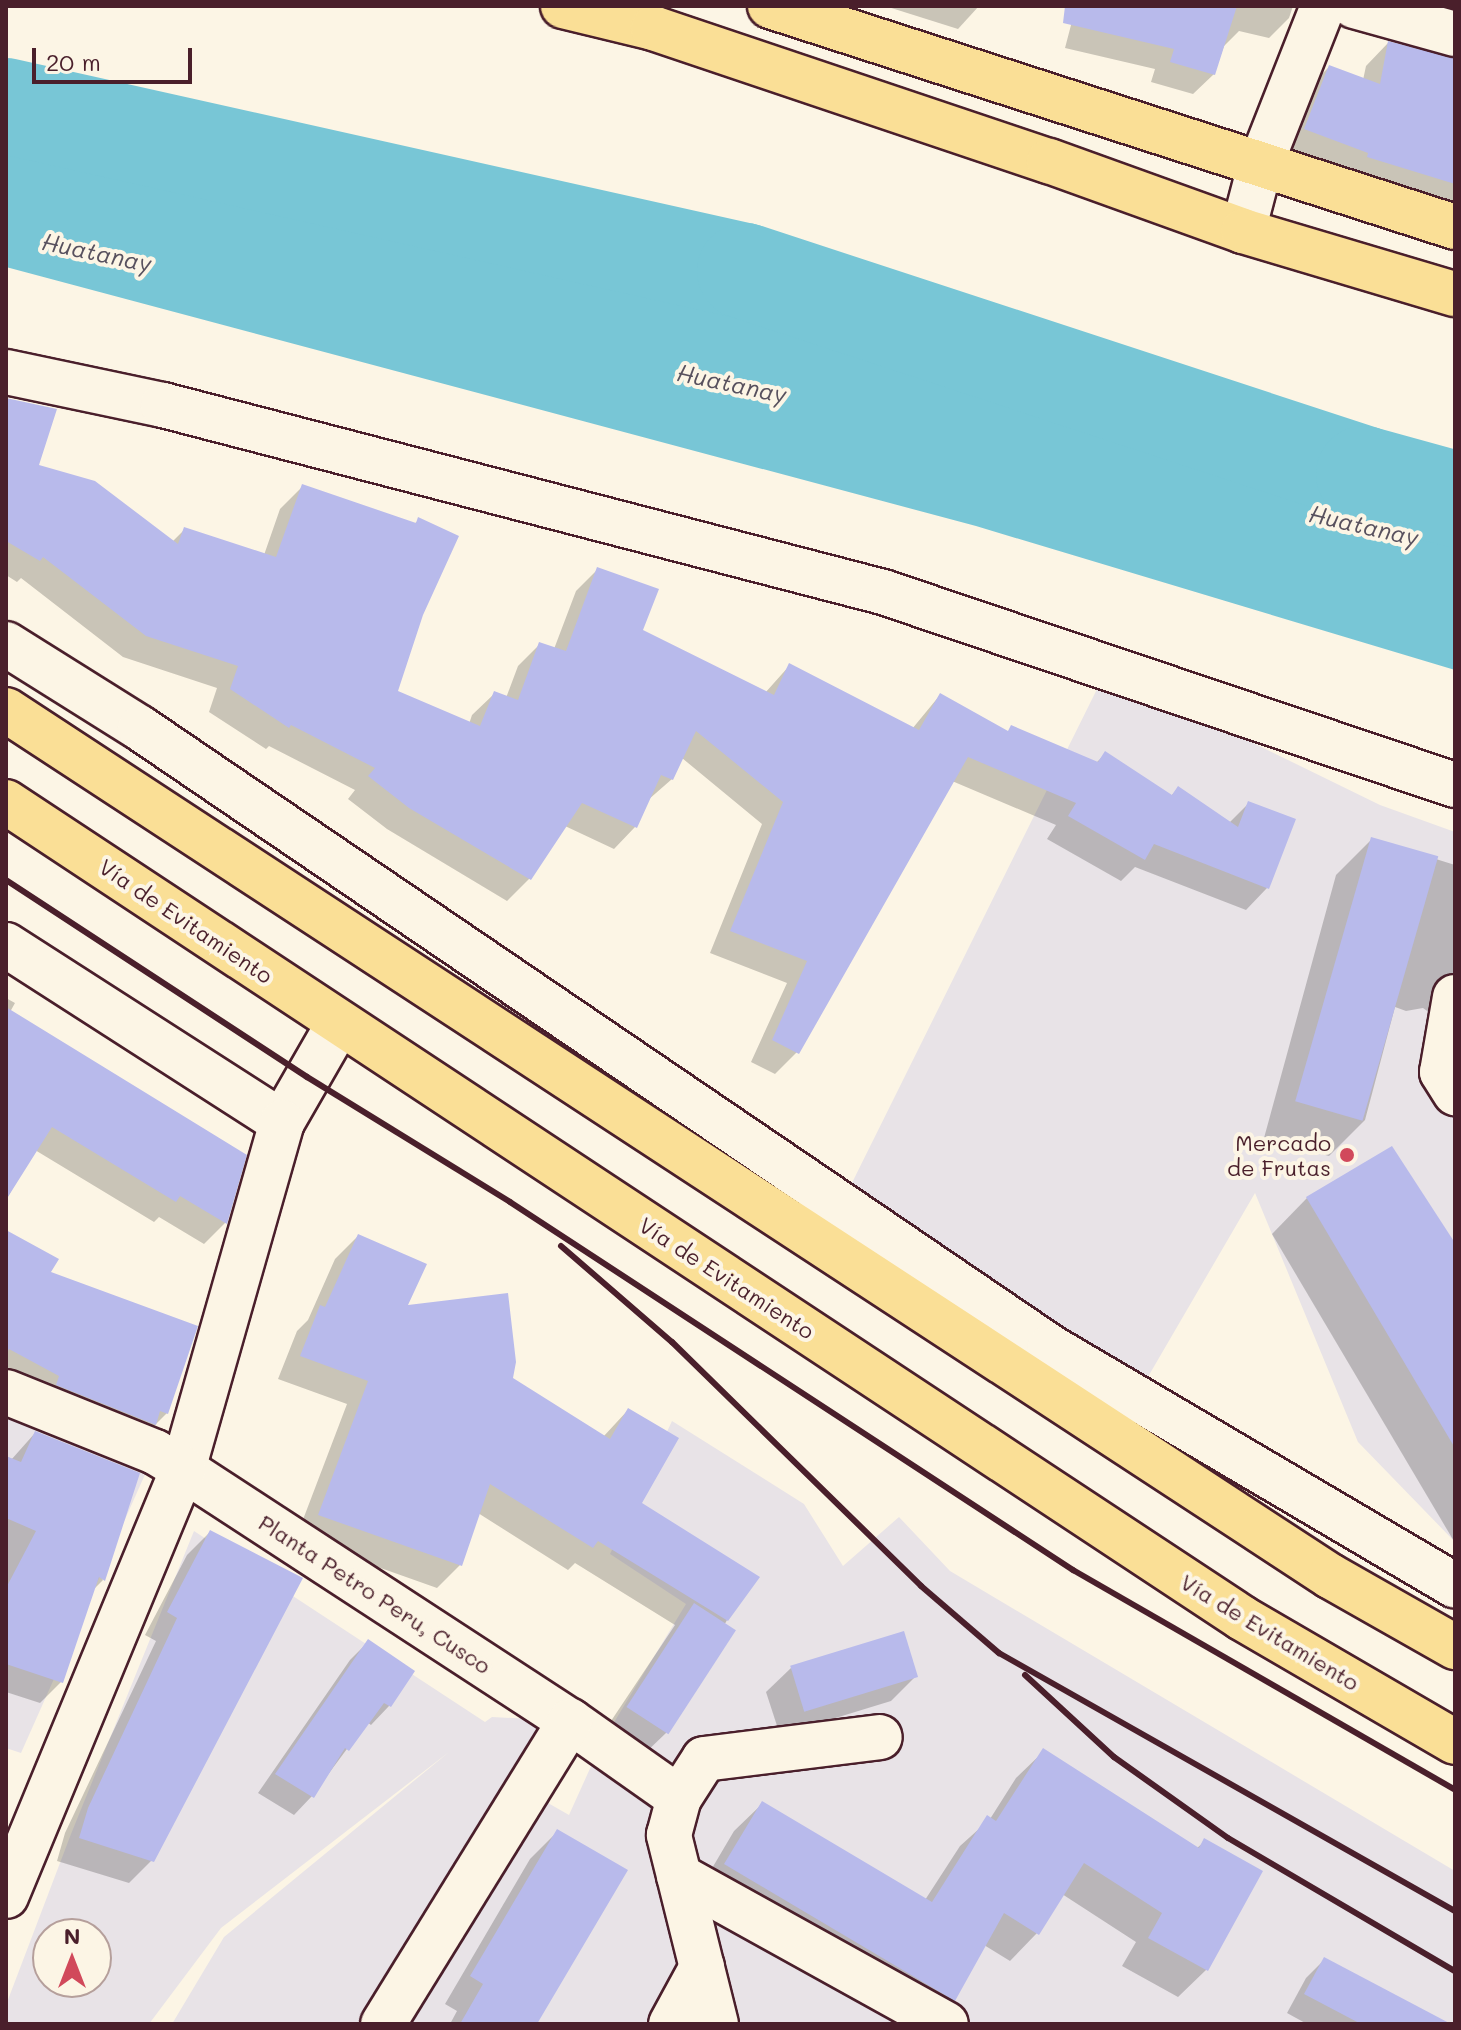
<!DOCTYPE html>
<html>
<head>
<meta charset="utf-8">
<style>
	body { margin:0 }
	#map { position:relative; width:1461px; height:2030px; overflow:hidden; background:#fcf5e5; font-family:Mali,sans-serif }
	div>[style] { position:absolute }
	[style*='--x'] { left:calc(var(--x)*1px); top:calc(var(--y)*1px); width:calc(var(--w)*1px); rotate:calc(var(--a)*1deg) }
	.built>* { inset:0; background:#e8e3e7 }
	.water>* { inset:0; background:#78c6d6 }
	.shadow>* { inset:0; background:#0003 }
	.river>* { height:96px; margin:-48px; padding:0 48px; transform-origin:48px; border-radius:48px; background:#78c6d6 }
	.building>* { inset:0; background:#b8baeb; transform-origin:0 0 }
	.roads { filter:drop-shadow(2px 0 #4a1f2b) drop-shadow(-2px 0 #4a1f2b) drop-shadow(0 2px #4a1f2b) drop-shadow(0 -2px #4a1f2b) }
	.minor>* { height:44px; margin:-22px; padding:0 22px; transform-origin:22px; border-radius:22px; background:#fcf5e5 }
	.major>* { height:44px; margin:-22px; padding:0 22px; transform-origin:22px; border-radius:22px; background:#fadf96 }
	.highway>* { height:44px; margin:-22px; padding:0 22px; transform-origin:22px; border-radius:22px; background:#fadf96 }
	.rail>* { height:6px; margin:-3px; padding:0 3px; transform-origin:3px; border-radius:3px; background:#4a1f2b }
	.dots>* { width:22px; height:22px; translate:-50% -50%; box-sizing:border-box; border:4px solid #fcf5e5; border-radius:50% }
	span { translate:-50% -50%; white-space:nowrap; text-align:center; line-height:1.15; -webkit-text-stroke:8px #fcf5e5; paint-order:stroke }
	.street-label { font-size:22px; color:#4a1f2b }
	.poi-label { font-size:22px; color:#4a1f2b }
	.right { translate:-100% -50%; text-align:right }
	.water-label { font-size:24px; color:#58515e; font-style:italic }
	.frame { position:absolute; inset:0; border:8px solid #4a1f2b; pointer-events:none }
	.north { position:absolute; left:32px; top:1918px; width:80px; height:80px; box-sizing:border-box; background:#fcf5e5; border:2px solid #b59f9b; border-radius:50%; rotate:0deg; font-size:22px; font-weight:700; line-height:32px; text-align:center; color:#4a1f2b }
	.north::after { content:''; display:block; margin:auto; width:28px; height:36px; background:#d1495b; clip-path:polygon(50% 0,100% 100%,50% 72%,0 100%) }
	.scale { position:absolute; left:32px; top:48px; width:160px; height:36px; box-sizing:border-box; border:4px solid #4a1f2b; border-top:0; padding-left:10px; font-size:24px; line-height:28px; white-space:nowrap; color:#4a1f2b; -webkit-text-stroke:6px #fcf5e5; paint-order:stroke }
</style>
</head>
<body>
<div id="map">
	<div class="built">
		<i style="clip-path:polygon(1106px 671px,1380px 805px,1455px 832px,1455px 1542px,1358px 1442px,1255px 1193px,1145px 1382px,840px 1207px)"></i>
		<i style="clip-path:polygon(6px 1395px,155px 1452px,21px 1753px,6px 1748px)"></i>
		<i style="clip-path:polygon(672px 1421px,804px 1504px,843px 1566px,899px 1517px,950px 1571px,1455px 1871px,1455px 2024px,382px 2024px,541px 1799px,569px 1815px,602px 1742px,686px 1604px,610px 1554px)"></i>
		<i style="clip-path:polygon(evenodd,194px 1531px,485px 1722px,492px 1717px,570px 1721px,369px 2024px,172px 2024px,224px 1937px,449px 1752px,221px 1928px,149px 2024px,6px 2024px,6px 2005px,71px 1834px,194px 1531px,48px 1934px,96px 1934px,96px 1982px,48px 1982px,48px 1934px)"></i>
	</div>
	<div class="water">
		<i style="clip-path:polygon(6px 106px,745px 271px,1364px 474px,1455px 499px,1455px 670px,976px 526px,6px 267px)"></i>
	</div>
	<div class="shadow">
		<i style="clip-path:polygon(885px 6px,979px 6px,958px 29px)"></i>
		<i style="clip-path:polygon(1076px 6px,1293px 6px,1289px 18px,1269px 38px,1239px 31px,1224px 46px,1214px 74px,1193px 94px,1151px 82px,1155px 69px,1065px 48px)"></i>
		<i style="clip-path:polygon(1437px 6px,1455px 6px,1455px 46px,1436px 31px)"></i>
		<i style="clip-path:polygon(1388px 43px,1455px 60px,1455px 215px,1283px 152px,1307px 89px,1329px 67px,1363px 80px,1366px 66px)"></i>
		<i style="clip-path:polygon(6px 400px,37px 467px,172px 542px,185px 529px,264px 555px,280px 509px,302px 487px,414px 524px,419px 520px,421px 614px,395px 692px,469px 724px,472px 715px,494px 694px,506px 698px,518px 666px,540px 644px,554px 649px,576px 591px,598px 569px,641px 631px,765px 693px,790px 665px,912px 729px,940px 695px,1007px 732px,1096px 763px,1105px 754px,1171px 796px,1178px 788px,1229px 823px,1249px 803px,1267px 888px,1246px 910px,1135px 867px,1121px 881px,1047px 839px,1056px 825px,952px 781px,797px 1052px,775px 1074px,751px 1062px,787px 983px,710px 953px,762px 824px,682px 758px,672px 779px,648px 800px,635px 827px,614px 849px,565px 826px,529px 879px,507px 901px,387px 829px,348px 799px,355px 790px,269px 746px,266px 749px,209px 712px,217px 688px,123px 657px,21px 578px,17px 582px,6px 575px)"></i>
		<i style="clip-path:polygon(1372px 839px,1455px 865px,1455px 1026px,1441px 1021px,1423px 1008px,1406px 1011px,1395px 1007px,1365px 1120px,1329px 1156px,1264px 1138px,1336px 875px)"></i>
		<i style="clip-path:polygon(6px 998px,15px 1003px,10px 1012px,244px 1156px,225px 1223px,204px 1244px,159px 1217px,154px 1222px,35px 1150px,6px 1200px)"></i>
		<i style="clip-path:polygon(1307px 1198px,1455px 1247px,1455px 1543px,1272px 1234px)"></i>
		<i style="clip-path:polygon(6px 1232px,48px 1273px,167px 1413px,146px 1434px,6px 1379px)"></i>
		<i style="clip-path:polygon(358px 1236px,405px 1308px,511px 1378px,603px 1437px,628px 1410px,640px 1503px,727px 1620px,666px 1733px,641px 1757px,603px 1733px,675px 1625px,575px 1563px,568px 1570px,478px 1513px,460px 1565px,437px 1588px,296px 1538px,347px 1404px,278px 1379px,297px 1331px,308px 1320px,335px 1259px)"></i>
		<i style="clip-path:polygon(35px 1433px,103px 1580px,92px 1591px,61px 1682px,40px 1703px,6px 1692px,6px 1458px,11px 1460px)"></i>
		<i style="clip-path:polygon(210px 1532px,152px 1860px,129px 1883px,57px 1861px,65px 1833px,156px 1641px,145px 1635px,187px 1555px)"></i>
		<i style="clip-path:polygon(368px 1642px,412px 1672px,389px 1706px,371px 1725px,367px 1722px,312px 1796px,294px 1815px,258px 1793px,350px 1660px)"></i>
		<i style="clip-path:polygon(791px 1668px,916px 1676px,891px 1701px,780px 1735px,766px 1692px)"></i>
		<i style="clip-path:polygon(1044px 1751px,1196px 1849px,1205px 1841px,1206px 1970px,1178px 1997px,1122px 1966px,1136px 1942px,1062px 1894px,1037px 1933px,1010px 1961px,984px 1945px,954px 1999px,929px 2024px,698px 1892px,734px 1831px,762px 1804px,925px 1900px,960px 1846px,990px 1819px,1016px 1778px)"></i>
		<i style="clip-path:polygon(557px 1832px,520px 2024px,450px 2024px,457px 2011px,445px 2004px,530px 1859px)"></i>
		<i style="clip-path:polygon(1325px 1959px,1444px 2024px,1307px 2024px,1287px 2013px,1306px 1978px)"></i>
	</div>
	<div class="river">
		<i style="--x:6;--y:106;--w:757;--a:12.59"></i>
		<i style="--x:745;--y:271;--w:651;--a:18.16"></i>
		<i style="--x:1364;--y:474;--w:94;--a:15.4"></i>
	</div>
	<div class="building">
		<i style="clip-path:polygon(1065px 6px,1237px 6px,1215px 75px,1170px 62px,1174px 49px,1063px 23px)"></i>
		<i style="clip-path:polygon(1388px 41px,1455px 58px,1455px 184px,1367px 157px,1368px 153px,1304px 129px,1329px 65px,1380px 84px)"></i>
		<i style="clip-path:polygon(6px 398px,57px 409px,39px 465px,95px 481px,178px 544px,184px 527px,276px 557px,302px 484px,416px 523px,418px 517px,459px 536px,423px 615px,398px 691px,480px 726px,494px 691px,518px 700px,539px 642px,566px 651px,597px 567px,659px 589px,643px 630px,774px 695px,789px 663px,919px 730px,940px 693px,1008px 731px,1011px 725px,1098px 762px,1105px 751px,1172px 795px,1178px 786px,1238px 827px,1248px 801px,1296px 819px,1269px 889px,1154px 844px,1145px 860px,1068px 816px,1076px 803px,968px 757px,799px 1054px,772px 1040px,807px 961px,730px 931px,783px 802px,696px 731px,673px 780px,661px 775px,637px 828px,582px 803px,531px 880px,409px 808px,368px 776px,375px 768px,291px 725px,289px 728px,230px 689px,238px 666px,146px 636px,43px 557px,40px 561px,6px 541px)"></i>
		<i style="left:1371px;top:837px;width:70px;height:275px;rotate:16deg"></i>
		<i style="clip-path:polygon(6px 1007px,247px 1155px,227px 1224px,180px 1196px,176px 1202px,52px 1127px,6px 1200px)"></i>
		<i style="clip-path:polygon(1392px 1146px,1455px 1243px,1455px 1448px,1306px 1197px)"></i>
		<i style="clip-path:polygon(6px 1230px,59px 1259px,51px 1272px,198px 1326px,168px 1414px,160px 1411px,156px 1425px,56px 1385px,59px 1376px,9px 1349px,6px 1355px)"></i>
		<i style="clip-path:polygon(358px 1234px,427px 1264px,408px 1305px,508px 1293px,516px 1362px,513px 1378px,610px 1439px,628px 1408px,679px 1438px,642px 1503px,760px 1577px,728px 1621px,598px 1541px,593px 1548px,490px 1484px,462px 1566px,318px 1515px,368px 1381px,300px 1356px,320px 1305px,325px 1307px)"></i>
		<i style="clip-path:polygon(35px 1431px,140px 1473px,105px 1581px,99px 1577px,63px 1683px,6px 1664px,6px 1588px,36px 1531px,6px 1518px,6px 1456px,21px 1462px)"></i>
		<i style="clip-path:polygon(210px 1530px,303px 1578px,154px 1862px,79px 1838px,88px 1808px,177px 1618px,167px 1612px)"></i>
		<i style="left:694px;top:1603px;width:50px;height:124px;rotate:33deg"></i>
		<i style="left:904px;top:1631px;width:48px;height:119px;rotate:73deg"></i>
		<i style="clip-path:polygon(368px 1639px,415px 1671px,391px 1707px,384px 1703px,349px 1751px,345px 1748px,314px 1798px,275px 1774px)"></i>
		<i style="clip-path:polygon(1043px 1748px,1199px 1848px,1204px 1838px,1263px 1871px,1208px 1971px,1148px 1938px,1162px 1913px,1084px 1863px,1039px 1935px,1004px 1913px,955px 2001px,724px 1864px,762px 1801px,932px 1902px,987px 1815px,996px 1821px)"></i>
		<i style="clip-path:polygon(557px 1829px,628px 1870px,537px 2024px,460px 2024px,483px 1984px,470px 1976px)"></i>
		<i style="clip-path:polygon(1324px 1957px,1451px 2024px,1361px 2024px,1304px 1994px)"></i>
	</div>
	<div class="roads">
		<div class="minor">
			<i style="--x:1354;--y:6;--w:105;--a:15.5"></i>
			<i style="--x:1243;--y:231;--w:67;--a:-75.3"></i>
			<i style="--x:1260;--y:166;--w:172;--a:-68.5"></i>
			<i style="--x:6;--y:372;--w:160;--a:11.9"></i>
			<i style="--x:163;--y:405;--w:744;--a:14.56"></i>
			<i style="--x:883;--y:592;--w:604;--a:18.65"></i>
			<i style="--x:6;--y:644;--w:158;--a:32.1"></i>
			<i style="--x:140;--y:728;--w:1101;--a:34.22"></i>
			<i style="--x:1050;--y:1347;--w:470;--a:30.5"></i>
			<i style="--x:6;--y:945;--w:328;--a:32.7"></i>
			<i style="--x:1455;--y:997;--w:76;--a:99.8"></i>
			<i style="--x:1442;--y:1072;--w:25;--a:58"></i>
			<i style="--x:339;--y:1023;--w:114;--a:119.9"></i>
			<i style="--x:282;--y:1122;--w:361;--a:105.9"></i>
			<i style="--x:183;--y:1469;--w:462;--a:33.1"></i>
			<i style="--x:570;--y:1721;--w:133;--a:35.2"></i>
			<i style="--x:6;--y:1392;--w:161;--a:21.9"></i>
			<i style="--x:155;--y:1452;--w:33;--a:31"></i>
			<i style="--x:183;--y:1469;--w:462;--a:112.5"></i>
			<i style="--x:679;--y:1876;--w:305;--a:29"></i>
			<i style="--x:383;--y:2024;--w:356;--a:-58.3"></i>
			<i style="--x:671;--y:2024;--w:65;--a:-61.5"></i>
			<i style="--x:716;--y:2024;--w:195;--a:-104"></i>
			<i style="--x:669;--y:1835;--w:38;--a:-75"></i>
			<i style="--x:679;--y:1798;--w:46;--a:-57.3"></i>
			<i style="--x:704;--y:1759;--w:177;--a:-7.1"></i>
		</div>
		<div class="major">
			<i style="--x:563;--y:6;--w:93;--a:13.7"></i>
			<i style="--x:653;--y:28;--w:418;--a:18.6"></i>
			<i style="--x:1049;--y:161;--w:206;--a:19.8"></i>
			<i style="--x:1243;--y:231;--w:221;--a:16.6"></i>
			<i style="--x:770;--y:6;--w:720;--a:17.88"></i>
		</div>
		<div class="highway">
			<i style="--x:6;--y:710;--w:1582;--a:33.19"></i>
			<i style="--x:1330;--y:1576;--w:144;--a:29.6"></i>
			<i style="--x:6;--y:802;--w:1481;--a:33.43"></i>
			<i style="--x:1242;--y:1618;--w:246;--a:30.2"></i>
		</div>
	</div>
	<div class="rail">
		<i style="--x:6;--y:880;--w:360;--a:33.2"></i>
		<i style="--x:307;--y:1077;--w:238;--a:31.6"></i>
		<i style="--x:510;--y:1202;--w:673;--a:33.17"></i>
		<i style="--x:1073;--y:1570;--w:441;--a:29.9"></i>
		<i style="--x:561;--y:1246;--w:147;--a:40.9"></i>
		<i style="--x:672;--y:1342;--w:349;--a:44.4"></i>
		<i style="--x:921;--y:1586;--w:103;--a:40.7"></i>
		<i style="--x:999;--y:1653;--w:524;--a:29.5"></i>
		<i style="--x:1025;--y:1675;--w:121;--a:42.7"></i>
		<i style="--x:1114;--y:1757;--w:140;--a:35.4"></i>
		<i style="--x:1228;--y:1838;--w:263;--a:30.4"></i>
	</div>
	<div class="dots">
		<i style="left:1347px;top:1155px;background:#d1495b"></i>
	</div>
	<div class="street-label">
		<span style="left:186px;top:921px;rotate:34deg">Vía de Evitamiento</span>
		<span style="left:727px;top:1278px;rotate:33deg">Vía de Evitamiento</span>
		<span style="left:375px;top:1594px;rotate:33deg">Planta Petro Peru, Cusco</span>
		<span style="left:1270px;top:1632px;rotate:31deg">Vía de Evitamiento</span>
	</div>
	<div class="poi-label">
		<span class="right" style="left:1331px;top:1155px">Mercado<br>de Frutas</span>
	</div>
	<div class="water-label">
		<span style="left:97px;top:252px;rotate:12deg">Huatanay</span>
		<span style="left:732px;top:383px;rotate:12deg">Huatanay</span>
		<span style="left:1364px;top:525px;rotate:13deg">Huatanay</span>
	</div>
	<div class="frame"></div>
	<div class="north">N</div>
	<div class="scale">20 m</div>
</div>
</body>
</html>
